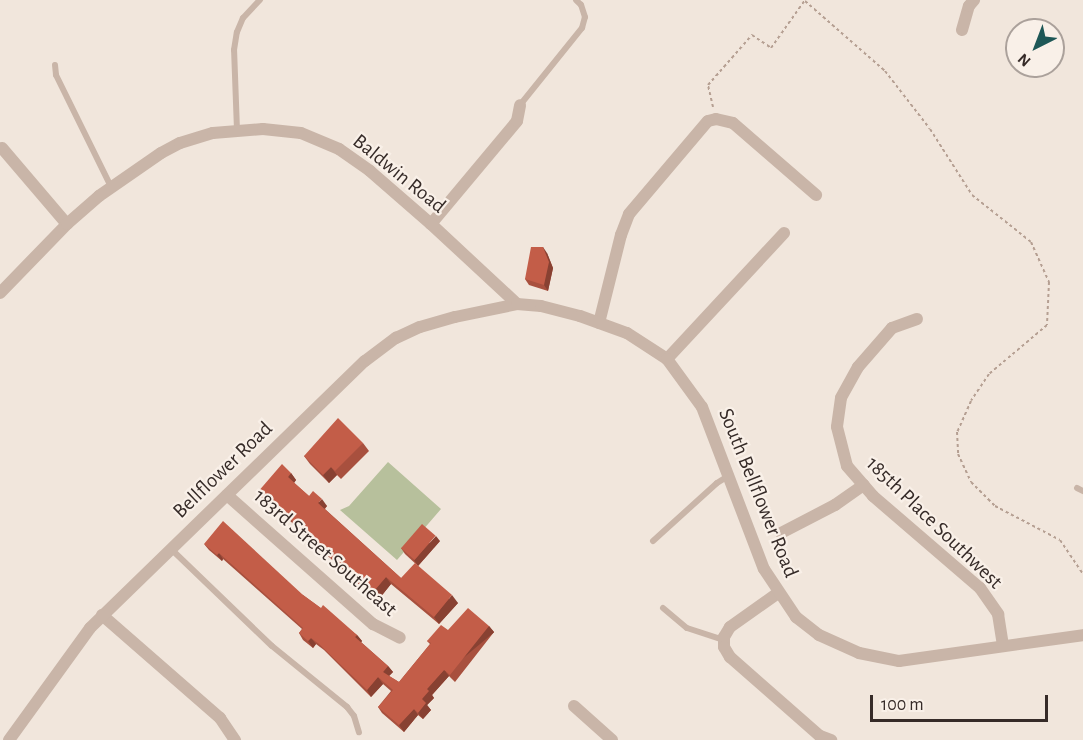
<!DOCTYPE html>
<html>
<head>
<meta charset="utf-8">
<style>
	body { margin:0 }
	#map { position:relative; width:1083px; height:740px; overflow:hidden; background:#f1e6dc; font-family:"Alegreya Sans",sans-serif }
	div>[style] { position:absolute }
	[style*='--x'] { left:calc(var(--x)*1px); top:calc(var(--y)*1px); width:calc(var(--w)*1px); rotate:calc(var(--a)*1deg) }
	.green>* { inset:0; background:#b7c09c }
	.path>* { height:2px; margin-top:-1px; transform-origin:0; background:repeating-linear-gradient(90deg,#b59f92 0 3px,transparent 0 6px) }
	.service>* { height:6px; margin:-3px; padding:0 3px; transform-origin:3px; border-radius:3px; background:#c9b5a8 }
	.minor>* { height:12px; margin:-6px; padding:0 6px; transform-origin:6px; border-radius:6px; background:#c9b5a8 }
	.wall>* { inset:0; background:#a8503e }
	.shaded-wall>* { inset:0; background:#884132; transform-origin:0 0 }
	.building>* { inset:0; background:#c35d48; transform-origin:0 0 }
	span { translate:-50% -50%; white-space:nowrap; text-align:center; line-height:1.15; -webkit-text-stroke:4.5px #f9f0e8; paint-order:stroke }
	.street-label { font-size:21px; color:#362b28 }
	.north { position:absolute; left:1005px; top:18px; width:60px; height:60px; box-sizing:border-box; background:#f9f0e8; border:2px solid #aba19b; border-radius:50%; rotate:222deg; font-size:16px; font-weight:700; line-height:24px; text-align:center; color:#362b28 }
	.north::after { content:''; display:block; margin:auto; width:21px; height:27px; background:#1e5756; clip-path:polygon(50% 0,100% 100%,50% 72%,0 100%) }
	.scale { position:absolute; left:870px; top:695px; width:178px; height:27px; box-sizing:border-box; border:3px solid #362b28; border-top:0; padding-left:8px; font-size:18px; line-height:21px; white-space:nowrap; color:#362b28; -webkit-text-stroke:4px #f9f0e8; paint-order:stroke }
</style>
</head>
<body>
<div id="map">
	<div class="green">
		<i style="clip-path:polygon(388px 462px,441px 509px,397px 560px,340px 510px,349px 506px)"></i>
	</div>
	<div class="path">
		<i style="--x:805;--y:1;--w:106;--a:41.2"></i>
		<i style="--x:885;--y:71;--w:73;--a:52.2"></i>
		<i style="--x:930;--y:129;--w:78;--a:57.5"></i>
		<i style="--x:972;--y:195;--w:75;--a:38.5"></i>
		<i style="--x:1031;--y:242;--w:44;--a:65.8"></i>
		<i style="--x:1049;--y:282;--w:43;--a:92.7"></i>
		<i style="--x:1047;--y:325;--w:76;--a:139.8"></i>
		<i style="--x:989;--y:374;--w:32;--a:124"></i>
		<i style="--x:971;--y:401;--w:34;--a:114"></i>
		<i style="--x:957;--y:432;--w:22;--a:87"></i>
		<i style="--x:958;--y:454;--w:31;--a:65"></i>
		<i style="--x:971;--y:482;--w:34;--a:45"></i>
		<i style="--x:995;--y:506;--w:73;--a:27.6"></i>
		<i style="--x:1060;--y:540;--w:41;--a:55.9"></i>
		<i style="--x:713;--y:107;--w:23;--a:-103"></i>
		<i style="--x:708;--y:85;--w:67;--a:-48.7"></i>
		<i style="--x:752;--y:35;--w:23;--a:34"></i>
		<i style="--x:771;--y:48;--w:59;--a:-54.7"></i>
	</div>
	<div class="service">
		<i style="--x:55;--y:65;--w:10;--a:84"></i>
		<i style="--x:56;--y:75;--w:125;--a:63.8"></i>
		<i style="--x:520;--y:105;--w:99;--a:-51.2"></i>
		<i style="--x:582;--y:28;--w:11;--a:-75"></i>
		<i style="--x:585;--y:17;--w:13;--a:-108"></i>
		<i style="--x:581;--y:5;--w:7;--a:-135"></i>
		<i style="--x:237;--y:130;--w:80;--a:-92.1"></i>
		<i style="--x:234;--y:50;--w:18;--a:-81"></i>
		<i style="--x:237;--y:32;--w:15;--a:-67"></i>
		<i style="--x:243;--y:18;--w:25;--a:-47"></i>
		<i style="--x:1077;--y:488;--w:7;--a:27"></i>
		<i style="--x:653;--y:541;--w:86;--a:-42.2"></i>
		<i style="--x:717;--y:483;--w:13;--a:-32"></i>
		<i style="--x:170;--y:548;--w:141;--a:43.9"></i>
		<i style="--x:272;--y:646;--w:97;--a:39.1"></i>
		<i style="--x:347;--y:707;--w:11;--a:52"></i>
		<i style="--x:354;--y:716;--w:17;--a:73"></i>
		<i style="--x:663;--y:608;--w:31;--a:40"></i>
		<i style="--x:687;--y:628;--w:39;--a:18"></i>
	</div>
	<div class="minor">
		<i style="--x:962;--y:30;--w:25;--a:-74"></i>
		<i style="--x:969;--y:6;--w:8;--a:-50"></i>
		<i style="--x:2;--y:148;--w:100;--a:49.5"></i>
		<i style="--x:431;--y:224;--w:134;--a:-50.1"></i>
		<i style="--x:517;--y:121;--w:16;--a:-79"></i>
		<i style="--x:0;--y:293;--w:96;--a:-45.8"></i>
		<i style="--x:67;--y:224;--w:43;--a:-41.2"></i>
		<i style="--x:99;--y:196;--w:75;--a:-34.7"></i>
		<i style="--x:161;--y:153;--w:21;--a:-28"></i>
		<i style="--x:180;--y:143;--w:34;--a:-17"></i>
		<i style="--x:213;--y:133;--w:50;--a:-4.6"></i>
		<i style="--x:263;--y:129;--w:38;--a:6"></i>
		<i style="--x:301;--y:133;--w:41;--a:22.8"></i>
		<i style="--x:339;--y:149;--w:38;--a:35"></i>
		<i style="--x:370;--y:171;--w:81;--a:41"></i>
		<i style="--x:431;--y:224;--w:117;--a:42.9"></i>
		<i style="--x:917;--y:319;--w:27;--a:160"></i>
		<i style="--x:892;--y:328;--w:52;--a:131.1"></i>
		<i style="--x:858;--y:367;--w:35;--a:119"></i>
		<i style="--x:841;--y:398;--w:29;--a:98"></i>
		<i style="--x:837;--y:427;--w:40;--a:75.6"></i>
		<i style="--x:847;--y:466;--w:40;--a:49"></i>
		<i style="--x:873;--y:496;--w:141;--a:40.7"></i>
		<i style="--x:980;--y:588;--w:32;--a:55"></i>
		<i style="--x:998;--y:614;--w:31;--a:81"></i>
		<i style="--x:599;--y:323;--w:91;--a:-76"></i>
		<i style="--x:621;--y:235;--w:22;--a:-69"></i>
		<i style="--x:629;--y:214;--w:122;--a:-49.7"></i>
		<i style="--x:708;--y:121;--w:8;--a:-14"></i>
		<i style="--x:716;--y:119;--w:17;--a:13"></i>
		<i style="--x:733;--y:123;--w:110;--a:40.9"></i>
		<i style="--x:667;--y:359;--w:172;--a:-47.1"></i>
		<i style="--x:227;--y:495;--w:195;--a:41.5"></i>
		<i style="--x:373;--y:624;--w:30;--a:27"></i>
		<i style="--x:781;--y:533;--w:61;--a:-27.4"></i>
		<i style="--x:835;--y:505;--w:35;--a:-35"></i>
		<i style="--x:778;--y:593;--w:59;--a:144.7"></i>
		<i style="--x:730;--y:627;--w:12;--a:121"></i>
		<i style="--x:724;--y:637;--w:10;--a:90"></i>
		<i style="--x:724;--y:647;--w:12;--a:59"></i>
		<i style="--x:730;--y:657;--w:120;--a:41.3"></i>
		<i style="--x:820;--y:736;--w:12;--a:20"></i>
		<i style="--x:102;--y:615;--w:157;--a:41.1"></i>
		<i style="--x:220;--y:718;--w:27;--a:56"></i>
		<i style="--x:574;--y:706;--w:51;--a:41.8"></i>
		<i style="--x:9;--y:740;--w:138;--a:-54.1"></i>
		<i style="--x:90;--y:628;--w:383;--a:-44.2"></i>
		<i style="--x:365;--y:361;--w:39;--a:-37"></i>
		<i style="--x:396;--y:338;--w:26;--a:-25"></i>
		<i style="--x:420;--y:327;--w:36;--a:-16"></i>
		<i style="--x:455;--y:317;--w:63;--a:-11.8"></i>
		<i style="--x:517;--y:304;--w:24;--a:5"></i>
		<i style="--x:541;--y:306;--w:40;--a:14.4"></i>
		<i style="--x:580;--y:316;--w:50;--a:19.9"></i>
		<i style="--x:627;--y:333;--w:48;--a:33"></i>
		<i style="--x:667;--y:359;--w:59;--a:53.9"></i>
		<i style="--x:702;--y:407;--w:173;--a:69.1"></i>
		<i style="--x:764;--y:569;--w:58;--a:56.3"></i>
		<i style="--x:796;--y:617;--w:29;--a:38"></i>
		<i style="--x:819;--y:635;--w:44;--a:24.2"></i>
		<i style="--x:859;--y:653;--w:41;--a:11.3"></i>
		<i style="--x:899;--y:661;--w:186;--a:-8"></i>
	</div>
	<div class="wall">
		<i style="clip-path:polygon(547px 253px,553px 268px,548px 291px,529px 285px,525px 279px)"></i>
		<i style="clip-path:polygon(363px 443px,369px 451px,341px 479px,337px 475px,329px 483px,310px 464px,304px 456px)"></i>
		<i style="clip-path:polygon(291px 473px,296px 480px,294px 483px,309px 496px,327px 506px,325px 509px,401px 578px,458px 603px,439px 624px,391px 584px,379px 599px,371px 592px,369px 594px,275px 507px,272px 509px,262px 500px,257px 493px)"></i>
		<i style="clip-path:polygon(440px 541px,418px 566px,405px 554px,401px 548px)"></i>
		<i style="clip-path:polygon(204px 544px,303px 595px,357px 635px,362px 641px,361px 642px,388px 666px,393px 672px,389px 676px,399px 682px,430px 644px,427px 641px,448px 630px,489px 626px,494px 632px,455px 682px,449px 676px,432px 695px,434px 698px,427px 705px,431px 710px,423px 719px,418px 715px,404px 732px,382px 713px,378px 707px,391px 691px,383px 684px,371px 697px,324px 650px,316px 644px,313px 648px,303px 640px,299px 633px,302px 629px,223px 559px,222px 561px,209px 550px)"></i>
	</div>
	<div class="shaded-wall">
		<i style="clip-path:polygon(543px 247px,547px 253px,553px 268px,548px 291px,544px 285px)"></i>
		<i style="clip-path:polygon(331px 467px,337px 475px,329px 483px,323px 475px)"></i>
		<i style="clip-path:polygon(291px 473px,296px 480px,293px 484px,288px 477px)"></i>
		<i style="clip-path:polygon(322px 499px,327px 506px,323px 510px,318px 503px)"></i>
		<i style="clip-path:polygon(436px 536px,440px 541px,418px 566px,414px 560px)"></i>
		<i style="clip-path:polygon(219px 553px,223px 559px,222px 561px,217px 555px)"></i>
		<i style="clip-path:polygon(386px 577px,391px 584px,379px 599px,374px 591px)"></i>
		<i style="left:366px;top:585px;width:9px;height:3px;rotate:54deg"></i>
		<i style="clip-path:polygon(452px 595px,458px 603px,439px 624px,434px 617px)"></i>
		<i style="left:489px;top:626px;width:8px;height:63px;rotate:50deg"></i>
		<i style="clip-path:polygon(357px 635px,362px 641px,360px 644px,355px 637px)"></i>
		<i style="clip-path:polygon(311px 638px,316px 644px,313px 648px,308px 641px)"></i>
		<i style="clip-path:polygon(388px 666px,393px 672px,387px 678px,383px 672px)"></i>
		<i style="clip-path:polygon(444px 670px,449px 676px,432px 695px,434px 698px,427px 705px,431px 710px,423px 719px,418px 713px,422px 699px,427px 689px)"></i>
		<i style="clip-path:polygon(378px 677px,383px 684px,371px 697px,367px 690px)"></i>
		<i style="clip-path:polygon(414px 709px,418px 715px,404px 732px,399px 725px)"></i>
	</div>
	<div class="building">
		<i style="clip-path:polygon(531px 247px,543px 247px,549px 262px,544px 285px,525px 279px)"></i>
		<i style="clip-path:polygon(338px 418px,363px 443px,335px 471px,331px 467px,323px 475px,304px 456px)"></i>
		<i style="clip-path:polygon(282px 464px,291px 473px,288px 477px,309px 496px,313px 491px,322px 499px,318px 503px,401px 578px,415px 563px,452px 595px,434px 617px,386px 577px,374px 591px,366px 585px,364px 587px,270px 500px,267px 502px,257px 493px)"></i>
		<i style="clip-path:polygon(223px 521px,303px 595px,321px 608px,323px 605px,357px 635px,355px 637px,388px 666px,383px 672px,399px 682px,431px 643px,427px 641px,441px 625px,448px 630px,468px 608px,489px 626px,450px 675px,444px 670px,427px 689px,429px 691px,422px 699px,426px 703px,418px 713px,414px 709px,399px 725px,378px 707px,393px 690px,378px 677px,367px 690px,319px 644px,311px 638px,308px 641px,299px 633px,303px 628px,219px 553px,217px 555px,204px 544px)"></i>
		<i style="left:422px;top:524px;width:18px;height:32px;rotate:41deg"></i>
	</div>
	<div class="street-label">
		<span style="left:399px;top:174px;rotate:39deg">Baldwin Road</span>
		<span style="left:223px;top:470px;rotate:-44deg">Bellflower Road</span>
		<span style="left:758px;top:493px;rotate:68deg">South Bellflower Road</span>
		<span style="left:934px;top:523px;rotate:44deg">185th Place Southwest</span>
		<span style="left:325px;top:553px;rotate:41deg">183rd Street Southeast</span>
	</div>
	<div class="north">N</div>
	<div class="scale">100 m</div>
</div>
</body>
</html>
